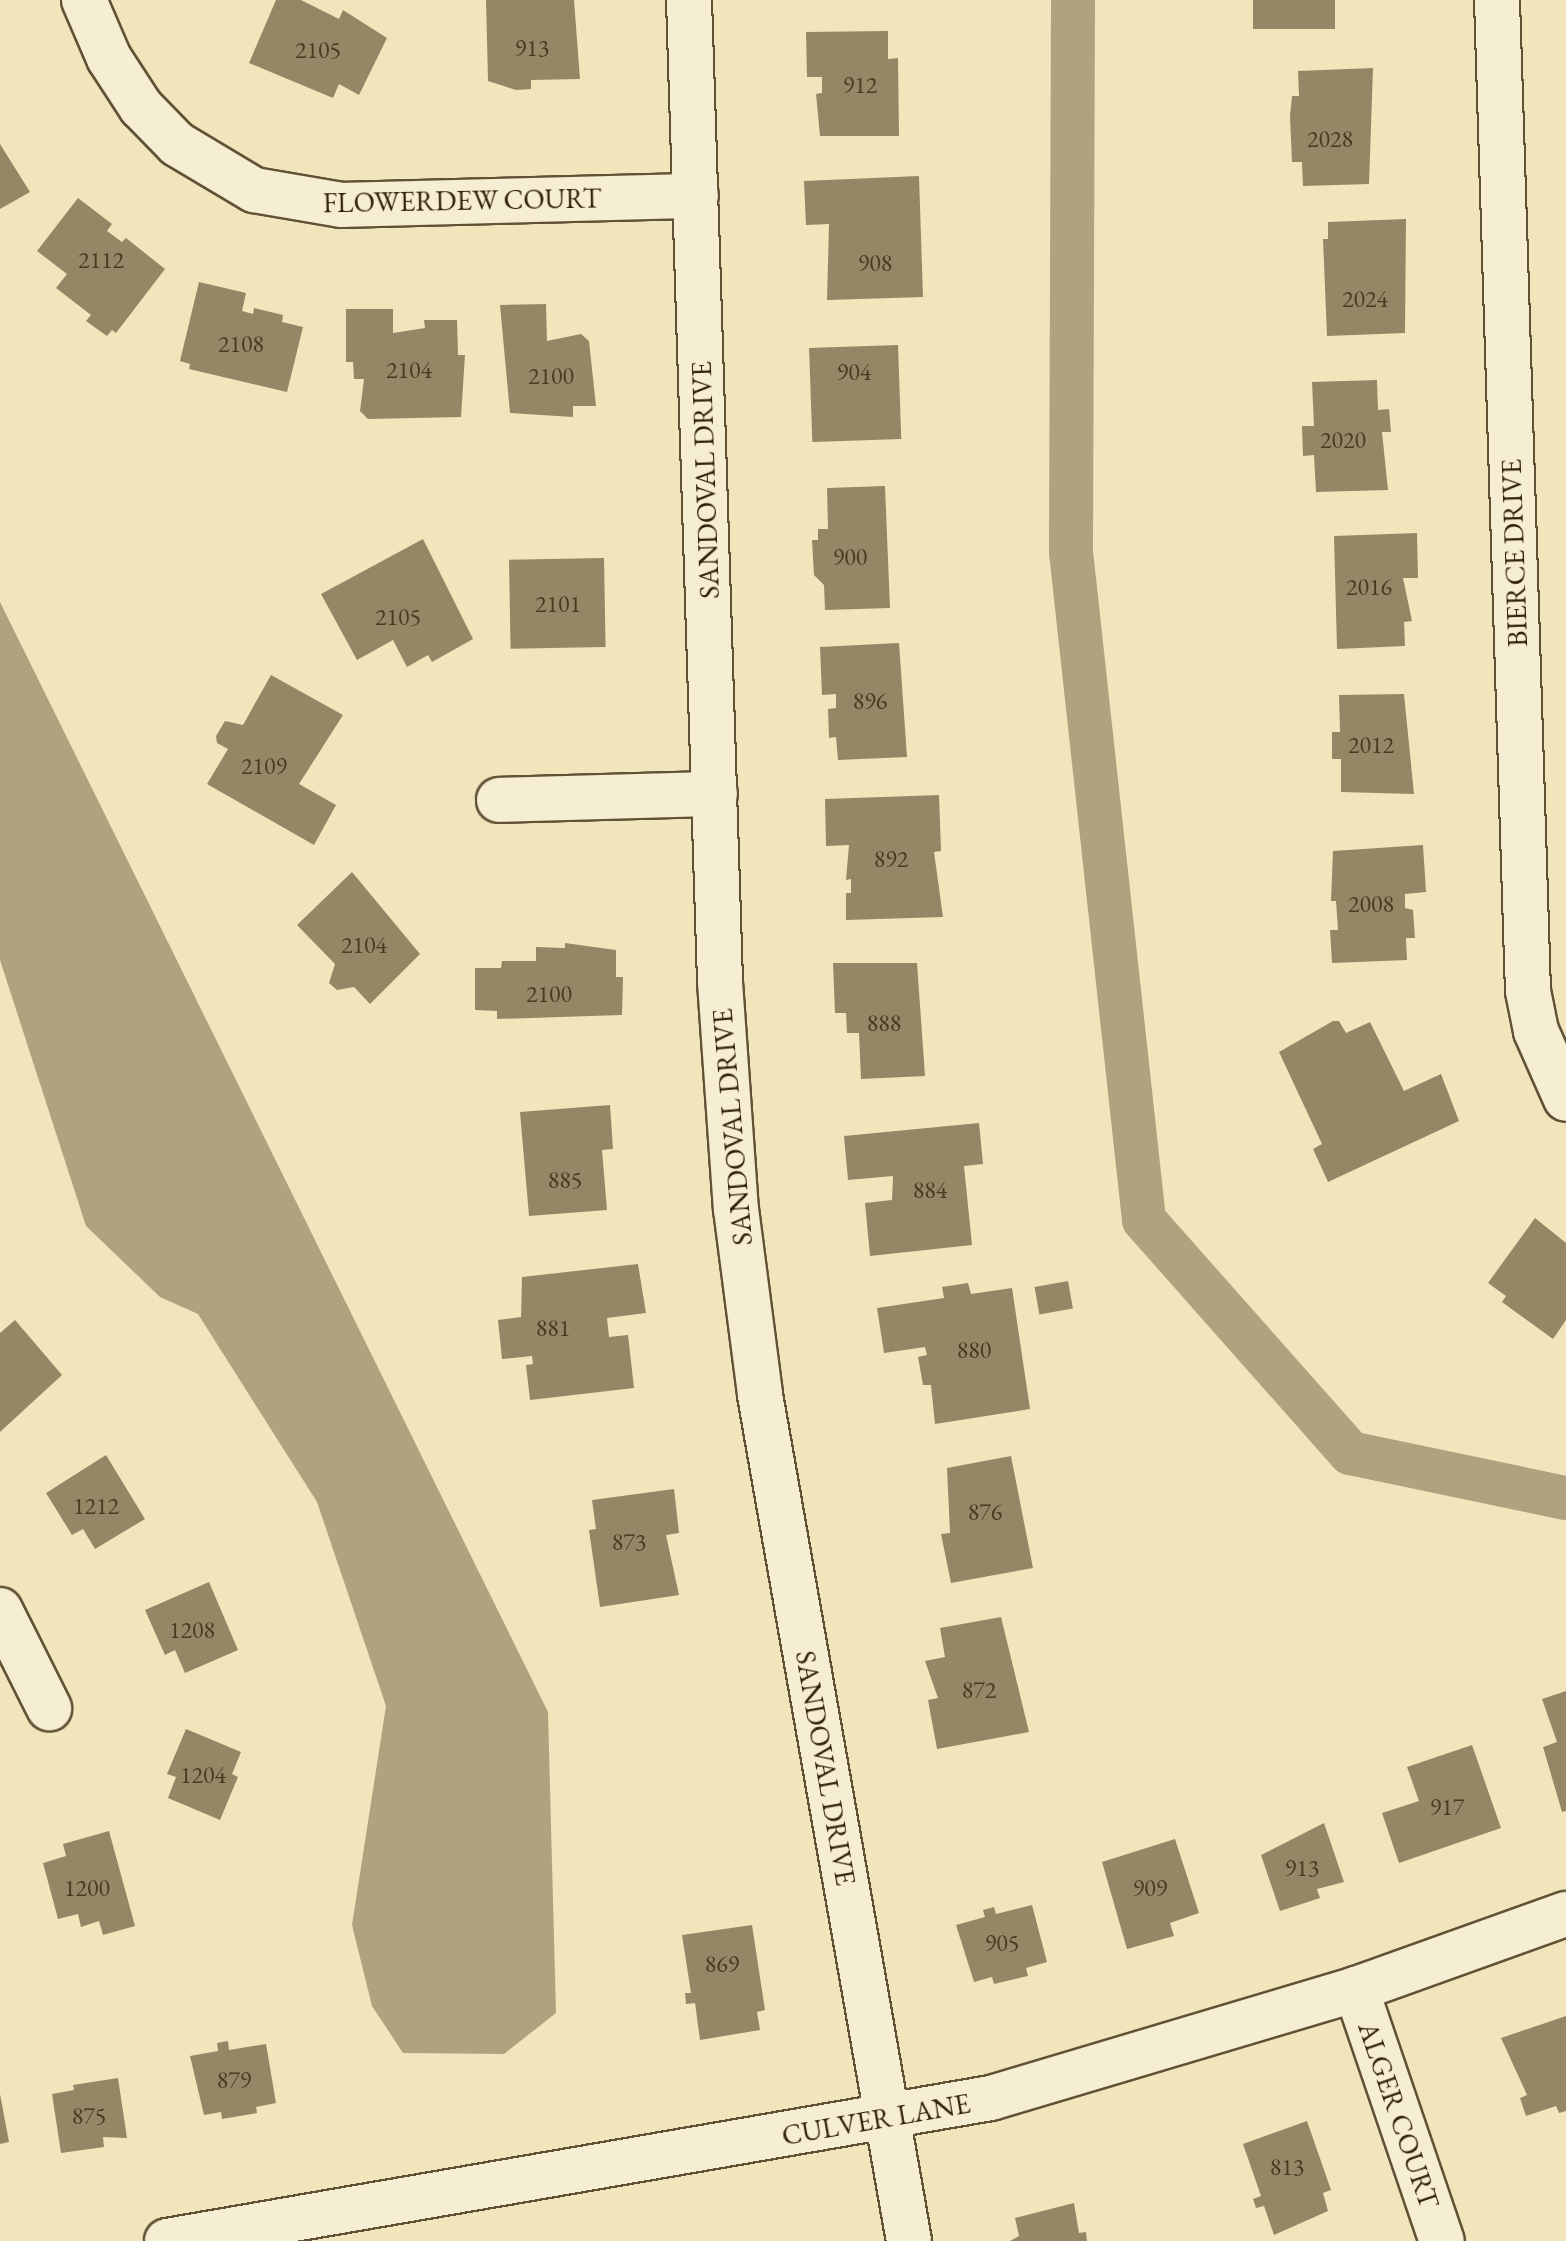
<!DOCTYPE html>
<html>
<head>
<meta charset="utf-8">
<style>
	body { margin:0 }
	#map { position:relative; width:1566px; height:2241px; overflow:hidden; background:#f1e5bb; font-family:"EB Garamond",serif }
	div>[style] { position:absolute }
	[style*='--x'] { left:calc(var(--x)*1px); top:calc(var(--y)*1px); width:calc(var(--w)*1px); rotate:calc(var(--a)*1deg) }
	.water>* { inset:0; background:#b0a27f }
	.canal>* { height:44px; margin:-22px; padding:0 22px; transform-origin:22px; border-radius:22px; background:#b0a27f }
	.building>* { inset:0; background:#958766; transform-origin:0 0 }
	.roads { filter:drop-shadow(2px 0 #615236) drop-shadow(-2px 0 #615236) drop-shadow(0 2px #615236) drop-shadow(0 -2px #615236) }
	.minor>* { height:44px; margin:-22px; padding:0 22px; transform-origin:22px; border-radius:22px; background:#f6eed3 }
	span { translate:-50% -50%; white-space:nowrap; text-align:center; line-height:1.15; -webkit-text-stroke:6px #f6eed3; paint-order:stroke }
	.number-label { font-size:24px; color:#4a3a21 }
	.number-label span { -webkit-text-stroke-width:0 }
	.street-label { font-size:28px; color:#31210a }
</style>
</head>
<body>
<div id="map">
	<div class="water">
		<i style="clip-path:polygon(0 602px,548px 1712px,556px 2013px,504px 2054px,403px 2053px,372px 2006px,352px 1925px,386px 1706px,317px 1502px,198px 1314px,160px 1297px,86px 1226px,0 960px)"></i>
	</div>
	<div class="canal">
		<i style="--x:1073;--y:0;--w:552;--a:90.21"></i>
		<i style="--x:1071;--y:552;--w:672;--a:83.76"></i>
		<i style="--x:1144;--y:1220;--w:311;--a:48.5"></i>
		<i style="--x:1350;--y:1453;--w:221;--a:11.8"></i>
	</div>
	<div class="building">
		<i style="clip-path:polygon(276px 0,301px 0,339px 19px,343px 10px,387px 38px,359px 95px,339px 84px,333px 98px,249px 63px)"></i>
		<i style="clip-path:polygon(486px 0,574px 0,580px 79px,531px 80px,531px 89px,516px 90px,488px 81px)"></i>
		<i style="left:1253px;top:0;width:82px;height:29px"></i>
		<i style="clip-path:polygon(888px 31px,888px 59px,898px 58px,899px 136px,820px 136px,816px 94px,822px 93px,822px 77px,807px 77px,806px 32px)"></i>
		<i style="clip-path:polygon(1373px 68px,1369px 184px,1303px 186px,1302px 162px,1292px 162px,1290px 116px,1292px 96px,1299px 96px,1298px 71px)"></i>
		<i style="clip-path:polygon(0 144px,30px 192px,0 209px)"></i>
		<i style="clip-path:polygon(919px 176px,923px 297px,827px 300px,829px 224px,806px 225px,804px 181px)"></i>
		<i style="clip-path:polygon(78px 198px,112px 224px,107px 231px,122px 242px,126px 238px,165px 269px,116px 333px,112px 330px,107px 336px,86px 321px,91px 315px,56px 288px,67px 274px,37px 251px)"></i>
		<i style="clip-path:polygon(1406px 219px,1405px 333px,1327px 336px,1323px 239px,1328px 239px,1328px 222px)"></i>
		<i style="clip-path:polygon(199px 282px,246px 293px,242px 311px,253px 314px,254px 308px,283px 315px,282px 322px,303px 327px,287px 392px,189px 369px,190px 364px,180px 361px)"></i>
		<i style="clip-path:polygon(546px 304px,547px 341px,581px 334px,589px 341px,596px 406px,573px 406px,573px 417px,510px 413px,500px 305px)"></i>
		<i style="clip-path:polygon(346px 309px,393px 309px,393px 333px,425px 328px,424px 320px,457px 320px,458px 355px,465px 355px,461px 417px,368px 419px,360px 411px,364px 379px,354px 379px,353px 362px,346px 362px)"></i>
		<i style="left:898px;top:345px;width:94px;height:89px;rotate:88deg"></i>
		<i style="clip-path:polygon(1377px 380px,1378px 410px,1389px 409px,1391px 432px,1382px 432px,1388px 490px,1316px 492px,1314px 455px,1303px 456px,1302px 426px,1314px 426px,1312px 382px)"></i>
		<i style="clip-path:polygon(885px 486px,890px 608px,825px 610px,824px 585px,814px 575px,812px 540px,818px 540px,818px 529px,828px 529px,827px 488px)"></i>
		<i style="clip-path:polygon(1417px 533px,1418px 578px,1403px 578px,1412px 621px,1404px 622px,1405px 646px,1337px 649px,1334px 536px)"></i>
		<i style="clip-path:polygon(423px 539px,473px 639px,432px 662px,428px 655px,407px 667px,393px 640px,357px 660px,321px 594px)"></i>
		<i style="left:604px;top:558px;width:89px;height:95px;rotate:89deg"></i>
		<i style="clip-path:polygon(899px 643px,907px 757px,838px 760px,836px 737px,829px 738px,828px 709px,836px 708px,836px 694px,822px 695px,820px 647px)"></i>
		<i style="clip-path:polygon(271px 675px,343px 715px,299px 784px,336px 805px,314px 845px,207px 784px,228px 749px,217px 743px,216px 736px,225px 721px,243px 725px)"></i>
		<i style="clip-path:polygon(1404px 694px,1414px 794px,1341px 792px,1341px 759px,1332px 759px,1332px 732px,1340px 732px,1339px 695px)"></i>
		<i style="clip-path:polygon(939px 795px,941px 851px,934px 852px,943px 917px,846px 920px,846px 893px,851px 893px,851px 879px,846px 880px,849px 845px,826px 846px,825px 799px)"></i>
		<i style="clip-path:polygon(1423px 845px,1426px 892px,1405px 894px,1405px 908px,1413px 910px,1415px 938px,1406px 938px,1407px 960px,1332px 963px,1330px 930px,1338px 930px,1336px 901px,1331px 901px,1333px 851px)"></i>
		<i style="clip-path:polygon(352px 872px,420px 954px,370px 1004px,354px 987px,337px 990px,329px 983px,335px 964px,297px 925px)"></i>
		<i style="clip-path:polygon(565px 943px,616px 950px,616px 977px,623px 977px,622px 1015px,497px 1019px,497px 1011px,475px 1010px,475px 968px,501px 968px,502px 961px,536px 961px,536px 947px,565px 948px)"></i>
		<i style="clip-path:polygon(833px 963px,917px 963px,925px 1076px,861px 1079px,859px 1033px,847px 1033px,846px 1013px,835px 1013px)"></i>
		<i style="clip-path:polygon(1333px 1021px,1339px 1021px,1346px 1033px,1370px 1022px,1404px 1091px,1441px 1074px,1459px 1121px,1328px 1182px,1313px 1149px,1322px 1144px,1279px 1052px)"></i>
		<i style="clip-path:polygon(610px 1105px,613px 1149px,602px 1150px,607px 1210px,529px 1216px,520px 1112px)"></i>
		<i style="clip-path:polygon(979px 1123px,983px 1164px,964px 1166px,972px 1245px,870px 1256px,865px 1203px,892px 1200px,893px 1176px,848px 1180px,844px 1136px)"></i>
		<i style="clip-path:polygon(1535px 1218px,1566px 1243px,1566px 1320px,1553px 1339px,1502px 1302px,1506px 1296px,1488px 1283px)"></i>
		<i style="clip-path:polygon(638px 1264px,646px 1313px,607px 1318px,609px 1337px,628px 1335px,634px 1388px,530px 1400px,526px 1365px,533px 1364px,532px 1356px,502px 1359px,498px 1320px,521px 1317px,522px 1277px)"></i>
		<i style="left:1068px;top:1281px;width:28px;height:34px;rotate:80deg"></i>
		<i style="clip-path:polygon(968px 1283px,971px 1294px,1012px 1288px,1030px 1409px,935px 1424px,931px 1385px,923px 1385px,918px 1357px,927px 1355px,925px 1347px,884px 1353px,877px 1308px,944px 1298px,942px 1287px)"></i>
		<i style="clip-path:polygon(15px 1320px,62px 1375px,0 1432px,0 1333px)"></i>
		<i style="clip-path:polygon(106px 1455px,145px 1519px,95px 1549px,83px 1529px,72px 1535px,46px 1493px)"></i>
		<i style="clip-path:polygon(1011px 1456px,1033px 1568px,951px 1583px,941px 1534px,950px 1533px,947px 1468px)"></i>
		<i style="clip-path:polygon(674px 1489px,679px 1533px,666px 1535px,679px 1595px,600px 1607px,589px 1530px,596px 1529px,592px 1500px)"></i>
		<i style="clip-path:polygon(209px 1582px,238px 1650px,185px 1673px,175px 1650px,165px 1655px,145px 1610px)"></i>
		<i style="clip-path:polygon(1001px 1617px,1029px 1732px,937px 1749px,928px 1700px,938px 1698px,925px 1661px,945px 1657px,940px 1628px)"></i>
		<i style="clip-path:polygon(1566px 1691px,1566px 1811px,1562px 1812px,1543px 1747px,1557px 1742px,1542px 1699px)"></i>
		<i style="clip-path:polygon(186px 1729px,241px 1752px,232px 1774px,238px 1777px,220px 1820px,168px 1798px,176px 1777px,167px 1774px)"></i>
		<i style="clip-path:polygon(1472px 1745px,1501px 1828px,1399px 1863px,1382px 1813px,1419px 1801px,1407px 1767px)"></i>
		<i style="clip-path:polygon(1324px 1823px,1344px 1882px,1317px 1889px,1320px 1898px,1280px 1911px,1261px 1855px)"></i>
		<i style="clip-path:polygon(109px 1831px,135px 1926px,103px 1935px,99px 1921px,81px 1927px,78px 1914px,58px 1919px,43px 1863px,66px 1856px,63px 1844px)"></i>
		<i style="clip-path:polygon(1175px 1839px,1199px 1913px,1170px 1923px,1174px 1936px,1127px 1949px,1102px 1862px)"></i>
		<i style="clip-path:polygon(1032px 1905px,1047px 1962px,1026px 1968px,1028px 1976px,994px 1984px,992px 1977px,974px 1982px,956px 1925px,985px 1917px,983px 1910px,994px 1907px,996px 1914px)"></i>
		<i style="clip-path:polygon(752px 1925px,765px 2010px,757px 2012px,760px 2030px,700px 2040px,695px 2003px,686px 2004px,685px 1993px,691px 1993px,682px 1935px)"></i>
		<i style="clip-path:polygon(1566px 2016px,1566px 2111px,1559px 2113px,1556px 2106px,1526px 2116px,1520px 2098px,1527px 2095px,1501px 2038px)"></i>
		<i style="clip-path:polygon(228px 2041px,229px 2050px,266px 2044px,276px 2103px,256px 2107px,257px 2113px,222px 2119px,221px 2112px,204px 2115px,190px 2056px,218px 2051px,217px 2043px)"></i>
		<i style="clip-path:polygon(118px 2078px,127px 2138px,103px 2137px,104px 2147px,61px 2153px,52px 2094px,74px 2090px,73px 2085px)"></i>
		<i style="clip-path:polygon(0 2094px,9px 2142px,0 2144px)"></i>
		<i style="clip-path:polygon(1307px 2121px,1331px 2190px,1323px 2193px,1328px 2211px,1274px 2235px,1264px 2206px,1256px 2208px,1253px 2199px,1261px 2196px,1243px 2144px)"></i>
		<i style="clip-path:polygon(1074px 2203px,1079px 2233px,1086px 2232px,1087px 2241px,1010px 2241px,1019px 2236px,1015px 2218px)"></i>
	</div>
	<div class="roads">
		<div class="minor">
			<i style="--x:84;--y:0;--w:63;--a:66.7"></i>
			<i style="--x:109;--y:58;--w:59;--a:56.9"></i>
			<i style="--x:141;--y:107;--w:52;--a:45.8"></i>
			<i style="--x:177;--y:144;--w:90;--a:30.9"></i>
			<i style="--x:254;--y:190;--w:89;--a:9.7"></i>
			<i style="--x:342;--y:205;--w:354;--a:-1.5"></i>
			<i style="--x:689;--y:0;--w:982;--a:88.19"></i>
			<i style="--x:720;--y:982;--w:228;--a:86"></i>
			<i style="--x:736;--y:1209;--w:188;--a:82.6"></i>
			<i style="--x:760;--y:1395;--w:859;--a:80.01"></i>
			<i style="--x:1497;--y:0;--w:991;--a:88.21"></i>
			<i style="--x:1528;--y:991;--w:41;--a:78.7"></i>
			<i style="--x:1536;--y:1031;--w:74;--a:66.2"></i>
			<i style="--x:499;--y:800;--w:216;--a:-1.6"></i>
			<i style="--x:0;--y:1610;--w:110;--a:63.4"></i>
			<i style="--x:1356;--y:1989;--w:266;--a:71.2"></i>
			<i style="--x:167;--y:2241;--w:836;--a:-9.85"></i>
			<i style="--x:991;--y:2098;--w:381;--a:-16.6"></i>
			<i style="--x:1356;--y:1989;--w:223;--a:-19.7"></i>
		</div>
	</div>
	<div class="number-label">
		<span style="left:532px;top:48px">913</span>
		<span style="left:318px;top:50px">2105</span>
		<span style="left:860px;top:85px">912</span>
		<span style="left:1330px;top:139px">2028</span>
		<span style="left:101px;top:260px">2112</span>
		<span style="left:875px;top:263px">908</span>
		<span style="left:1365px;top:299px">2024</span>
		<span style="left:241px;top:344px">2108</span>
		<span style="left:409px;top:370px">2104</span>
		<span style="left:854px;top:372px">904</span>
		<span style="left:551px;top:376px">2100</span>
		<span style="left:1343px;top:440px">2020</span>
		<span style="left:850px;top:557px">900</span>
		<span style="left:1369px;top:587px">2016</span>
		<span style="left:558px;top:604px">2101</span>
		<span style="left:398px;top:617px">2105</span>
		<span style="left:870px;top:701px">896</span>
		<span style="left:1371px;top:745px">2012</span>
		<span style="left:264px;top:766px">2109</span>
		<span style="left:891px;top:859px">892</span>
		<span style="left:1371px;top:904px">2008</span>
		<span style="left:364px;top:945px">2104</span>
		<span style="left:549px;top:994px">2100</span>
		<span style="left:884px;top:1023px">888</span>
		<span style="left:565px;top:1180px">885</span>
		<span style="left:930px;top:1190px">884</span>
		<span style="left:553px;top:1328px">881</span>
		<span style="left:974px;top:1350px">880</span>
		<span style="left:96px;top:1506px">1212</span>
		<span style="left:985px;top:1512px">876</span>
		<span style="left:629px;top:1542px">873</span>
		<span style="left:192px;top:1630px">1208</span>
		<span style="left:979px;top:1690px">872</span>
		<span style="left:203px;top:1775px">1204</span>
		<span style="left:1447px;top:1807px">917</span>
		<span style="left:1302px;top:1868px">913</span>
		<span style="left:87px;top:1888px">1200</span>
		<span style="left:1150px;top:1888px">909</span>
		<span style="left:1002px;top:1943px">905</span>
		<span style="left:722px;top:1964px">869</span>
		<span style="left:234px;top:2080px">879</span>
		<span style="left:89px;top:2116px">875</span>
		<span style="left:1287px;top:2167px">813</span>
	</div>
	<div class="street-label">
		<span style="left:462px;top:200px;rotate:-1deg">FLOWERDEW COURT</span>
		<span style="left:705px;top:480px;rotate:-92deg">SANDOVAL DRIVE</span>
		<span style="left:1514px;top:553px;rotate:-92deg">BIERCE DRIVE</span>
		<span style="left:732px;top:1127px;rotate:-95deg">SANDOVAL DRIVE</span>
		<span style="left:826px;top:1768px;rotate:80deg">SANDOVAL DRIVE</span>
		<span style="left:1399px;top:2115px;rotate:71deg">ALGER COURT</span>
		<span style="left:876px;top:2119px;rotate:-10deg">CULVER LANE</span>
	</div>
</div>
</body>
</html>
